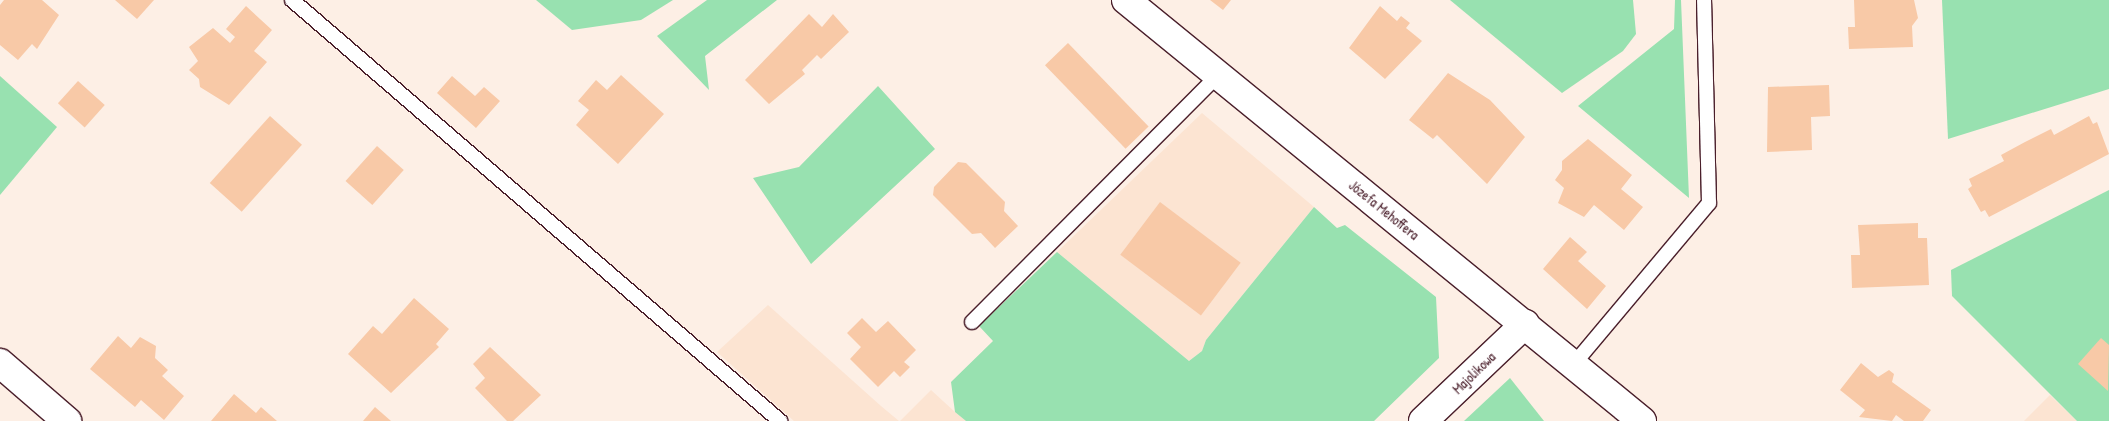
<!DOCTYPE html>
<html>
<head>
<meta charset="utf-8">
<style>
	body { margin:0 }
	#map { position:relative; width:2109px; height:421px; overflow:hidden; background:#fdefe5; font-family:"Patrick Hand",sans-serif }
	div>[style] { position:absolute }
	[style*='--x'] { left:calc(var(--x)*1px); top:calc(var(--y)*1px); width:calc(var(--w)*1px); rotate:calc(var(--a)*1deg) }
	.built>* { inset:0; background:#fce4d2 }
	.green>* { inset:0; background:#98e1b0 }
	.building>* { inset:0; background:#f8c9a7; transform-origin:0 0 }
	.roads { filter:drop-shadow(1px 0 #4a1f2b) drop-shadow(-1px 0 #4a1f2b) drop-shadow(0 1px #4a1f2b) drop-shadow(0 -1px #4a1f2b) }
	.lane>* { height:14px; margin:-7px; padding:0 7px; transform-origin:7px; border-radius:7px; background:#fff }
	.street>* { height:28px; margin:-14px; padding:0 14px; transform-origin:14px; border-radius:14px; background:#fff }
	.secondary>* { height:28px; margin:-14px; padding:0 14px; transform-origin:14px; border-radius:14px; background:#fff }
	span { translate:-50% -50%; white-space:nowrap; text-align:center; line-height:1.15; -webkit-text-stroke:5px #fff; paint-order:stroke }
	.street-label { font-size:14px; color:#4a1f2b }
</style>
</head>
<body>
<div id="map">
	<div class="built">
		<i style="clip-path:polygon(1202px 113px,1314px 207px,1206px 340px,1202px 351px,1189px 361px,1057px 252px)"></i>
		<i style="clip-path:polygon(768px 305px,881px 406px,899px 421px,794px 421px,717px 352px)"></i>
		<i style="clip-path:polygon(931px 390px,955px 412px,966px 421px,900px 421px)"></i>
		<i style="clip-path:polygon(2050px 395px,2077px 421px,2024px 421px)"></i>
	</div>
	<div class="green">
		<i style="clip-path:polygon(536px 0,673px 0,641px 20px,572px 30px)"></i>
		<i style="clip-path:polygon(707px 0,777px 0,705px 56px,709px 90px,657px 36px)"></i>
		<i style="clip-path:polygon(1450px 0,1633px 0,1636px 34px,1623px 51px,1562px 93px)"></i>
		<i style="clip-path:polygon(1675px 0,1681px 0,1689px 198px,1578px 106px,1674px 29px)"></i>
		<i style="clip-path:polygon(1942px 0,2109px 0,2109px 89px,1948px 139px)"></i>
		<i style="clip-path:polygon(0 76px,57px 127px,0 195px)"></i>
		<i style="clip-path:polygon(878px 86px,935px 149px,811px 264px,753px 178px,799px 167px)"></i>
		<i style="clip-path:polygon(2109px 190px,2109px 421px,2077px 421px,1952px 296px,1951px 270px)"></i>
		<i style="clip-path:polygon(1314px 207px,1337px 228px,1345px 225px,1436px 297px,1439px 358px,1374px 421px,966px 421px,955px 412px,951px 382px,993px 341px,979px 326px,1057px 252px,1189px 361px,1202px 351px,1206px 340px)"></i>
		<i style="clip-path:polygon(1510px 378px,1544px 421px,1464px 421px)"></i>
	</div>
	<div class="building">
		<i style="clip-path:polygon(4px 0,42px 0,59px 15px,37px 49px,32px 44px,18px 60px,0 45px,0 5px)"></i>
		<i style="clip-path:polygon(115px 0,154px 0,137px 19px)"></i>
		<i style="clip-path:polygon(1210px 0,1231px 0,1223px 10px)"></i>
		<i style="clip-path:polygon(1854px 0,1914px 0,1918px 18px,1912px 26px,1913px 47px,1849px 49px,1848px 27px,1855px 27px)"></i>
		<i style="clip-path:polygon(246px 6px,272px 30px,254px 51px,267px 62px,229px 105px,200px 87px,199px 79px,189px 70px,198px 61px,189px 47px,213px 28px,230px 43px,235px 37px,226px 29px)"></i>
		<i style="clip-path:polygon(1380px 6px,1397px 21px,1401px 16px,1410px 23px,1406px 28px,1422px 41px,1385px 79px,1349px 48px)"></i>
		<i style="clip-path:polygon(809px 14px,822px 27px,833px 14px,849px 32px,821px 59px,817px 55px,802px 70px,805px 74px,769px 104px,745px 80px)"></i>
		<i style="left:1068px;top:43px;width:116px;height:32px;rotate:46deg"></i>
		<i style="clip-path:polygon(1448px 73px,1490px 100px,1525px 137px,1487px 184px,1437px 135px,1433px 139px,1409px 120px)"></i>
		<i style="clip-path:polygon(621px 75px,664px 114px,618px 164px,576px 125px,589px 110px,578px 101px,596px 80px,607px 90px)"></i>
		<i style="clip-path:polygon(452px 76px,475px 96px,484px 87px,500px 101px,476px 128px,437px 93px)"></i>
		<i style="left:78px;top:81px;width:36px;height:30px;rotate:42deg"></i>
		<i style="clip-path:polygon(1829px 85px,1830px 116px,1811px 117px,1812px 150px,1767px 152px,1768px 87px)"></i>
		<i style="left:270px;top:116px;width:43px;height:90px;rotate:42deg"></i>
		<i style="clip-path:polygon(2089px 116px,2093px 124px,2097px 122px,2109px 154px,1989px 217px,1985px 210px,1981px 212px,1968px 189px,1972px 186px,1969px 179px,2004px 161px,2001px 155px,2025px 142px,2051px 129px,2054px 135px)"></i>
		<i style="clip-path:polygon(1588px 139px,1632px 175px,1621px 189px,1643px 207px,1624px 230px,1594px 205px,1584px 217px,1558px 203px,1564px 188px,1555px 180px,1562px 170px,1562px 161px)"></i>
		<i style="left:377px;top:146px;width:36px;height:47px;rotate:42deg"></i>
		<i style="clip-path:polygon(958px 162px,966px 163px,1005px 202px,1004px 211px,1018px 226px,995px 248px,981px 233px,972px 234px,933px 195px,934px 187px)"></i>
		<i style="left:1160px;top:202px;width:101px;height:66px;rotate:37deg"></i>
		<i style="clip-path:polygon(1918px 223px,1918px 238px,1927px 238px,1929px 285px,1852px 288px,1851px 255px,1860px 255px,1858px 225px)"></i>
		<i style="clip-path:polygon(1570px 237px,1587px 252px,1578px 261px,1606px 286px,1587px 309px,1543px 269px)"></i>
		<i style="clip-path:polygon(414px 298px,449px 329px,436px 344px,439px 347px,391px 393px,348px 354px,373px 326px,382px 334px)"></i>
		<i style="clip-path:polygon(862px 318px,876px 332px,888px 321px,916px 350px,904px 362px,910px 367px,900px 377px,894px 371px,878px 387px,850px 359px,861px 347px,847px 333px)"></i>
		<i style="clip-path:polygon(118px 336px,131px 348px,140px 337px,156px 346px,155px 358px,168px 370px,162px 376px,184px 396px,164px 420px,141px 400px,135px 407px,90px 369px)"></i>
		<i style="clip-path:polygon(2101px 338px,2109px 345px,2108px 391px,2078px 364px)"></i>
		<i style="clip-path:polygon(490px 347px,541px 395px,513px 421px,507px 421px,475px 388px,485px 378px,473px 364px)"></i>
		<i style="clip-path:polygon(1861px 363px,1878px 377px,1889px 370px,1894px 374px,1892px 382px,1931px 410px,1923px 421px,1904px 421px,1896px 415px,1892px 421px,1859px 417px,1865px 410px,1840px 390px)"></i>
		<i style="clip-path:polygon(234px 394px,256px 413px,261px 407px,277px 421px,211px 421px)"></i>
		<i style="clip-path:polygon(375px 407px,391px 421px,363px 421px)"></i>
	</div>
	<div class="roads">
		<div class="lane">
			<i style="--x:292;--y:0;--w:645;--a:40.78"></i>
			<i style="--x:972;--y:322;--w:349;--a:-45.1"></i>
			<i style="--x:1574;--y:364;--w:210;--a:-50"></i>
			<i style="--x:1709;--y:203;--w:203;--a:-91.4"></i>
		</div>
		<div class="street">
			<i style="--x:0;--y:363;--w:89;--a:40.9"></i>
			<i style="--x:1423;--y:421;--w:141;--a:-43.6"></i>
		</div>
		<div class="secondary">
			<i style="--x:1126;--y:0;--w:666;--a:39.21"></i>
		</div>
	</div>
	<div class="street-label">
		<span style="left:1384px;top:210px;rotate:39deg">Józefa Mehoffera</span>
		<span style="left:1474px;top:373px;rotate:-44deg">Majolikowa</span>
	</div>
</div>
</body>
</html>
